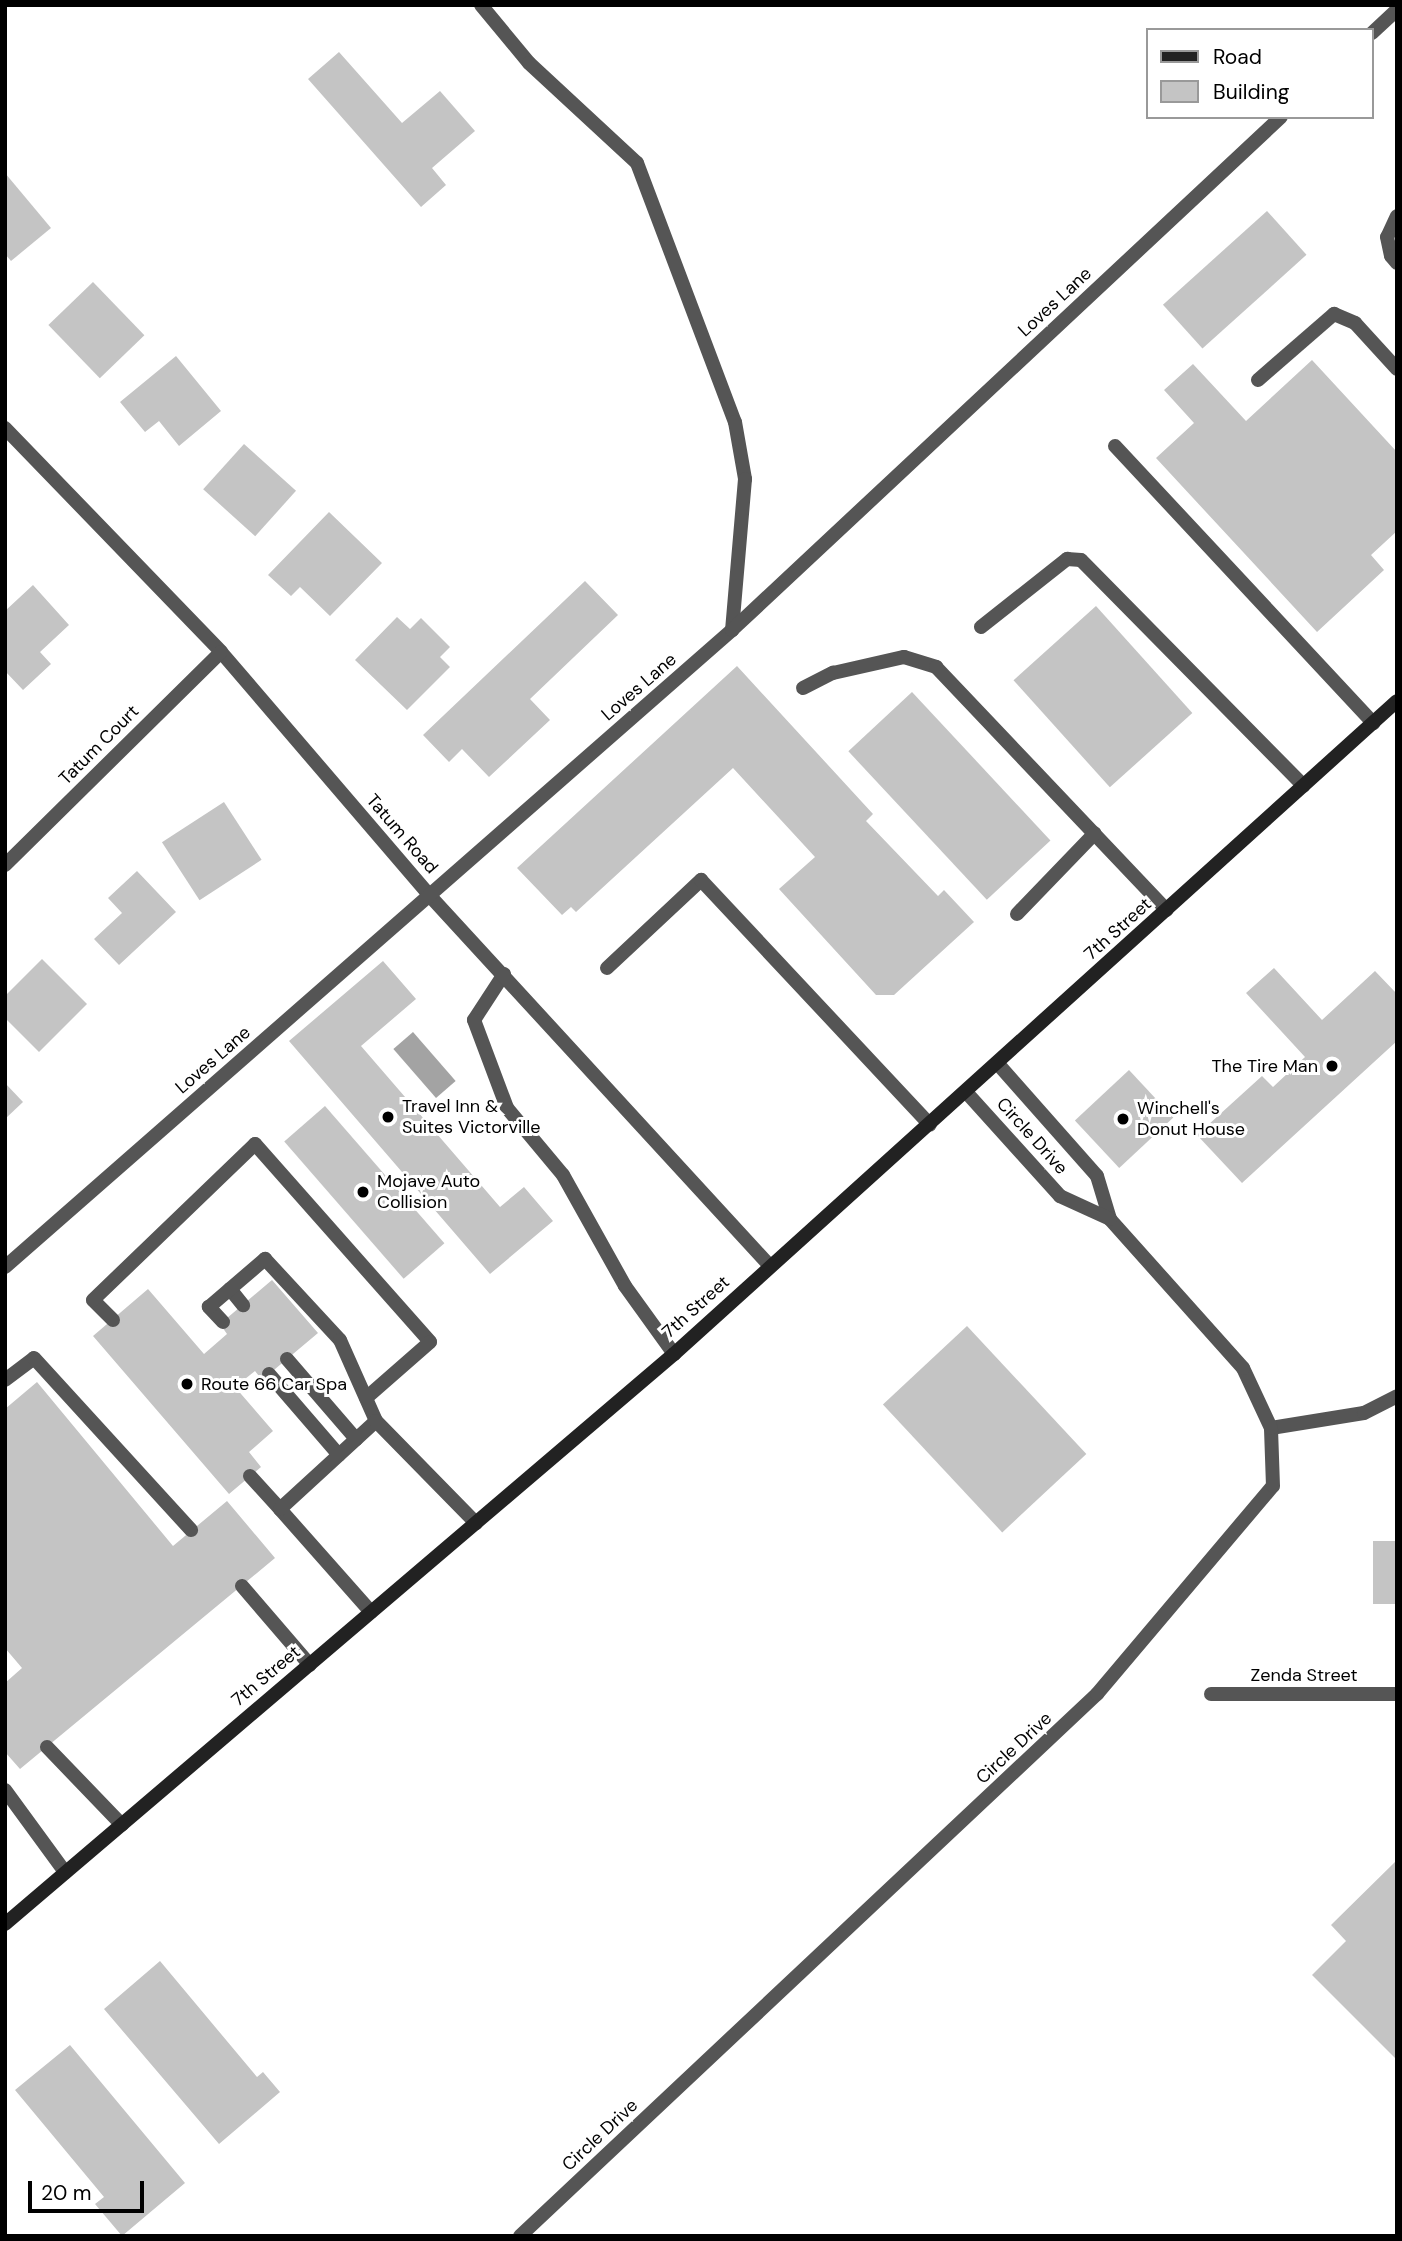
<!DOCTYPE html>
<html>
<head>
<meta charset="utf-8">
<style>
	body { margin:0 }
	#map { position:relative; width:1402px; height:2241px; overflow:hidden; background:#fff; font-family:"DM Sans",sans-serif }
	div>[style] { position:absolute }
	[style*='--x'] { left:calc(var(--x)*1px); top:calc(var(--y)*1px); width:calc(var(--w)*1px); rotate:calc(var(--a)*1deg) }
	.water>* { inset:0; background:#a3a3a3; transform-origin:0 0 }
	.building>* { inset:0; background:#c4c4c4; transform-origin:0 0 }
	.service>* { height:14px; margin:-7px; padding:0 7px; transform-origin:7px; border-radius:7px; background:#555 }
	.minor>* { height:14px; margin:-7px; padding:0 7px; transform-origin:7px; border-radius:7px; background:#555 }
	.secondary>* { height:14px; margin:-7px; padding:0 7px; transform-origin:7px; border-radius:7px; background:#222 }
	.dots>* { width:19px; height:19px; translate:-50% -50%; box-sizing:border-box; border:4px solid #fff; border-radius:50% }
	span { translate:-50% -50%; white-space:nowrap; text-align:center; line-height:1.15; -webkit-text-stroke:6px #fff; paint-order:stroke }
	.street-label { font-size:18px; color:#000 }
	.poi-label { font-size:18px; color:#000 }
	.right { translate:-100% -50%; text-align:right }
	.left { translate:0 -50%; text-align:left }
	.frame { position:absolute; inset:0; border:7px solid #000; pointer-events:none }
	.legend { position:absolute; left:1146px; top:28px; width:228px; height:91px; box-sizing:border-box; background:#fff; border:2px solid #999; margin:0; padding:9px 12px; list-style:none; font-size:21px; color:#000 }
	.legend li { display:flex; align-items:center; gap:14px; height:35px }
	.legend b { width:35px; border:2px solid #999 }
	.scale { position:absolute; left:28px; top:2181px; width:116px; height:32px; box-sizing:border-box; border:4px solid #000; border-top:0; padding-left:9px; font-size:21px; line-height:24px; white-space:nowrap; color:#000; -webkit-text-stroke:5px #fff; paint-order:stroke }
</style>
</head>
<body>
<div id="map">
	<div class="water">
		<i style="left:413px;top:1032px;width:65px;height:26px;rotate:49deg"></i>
	</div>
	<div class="building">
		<i style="clip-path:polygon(339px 52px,402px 123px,440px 91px,475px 131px,432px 168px,446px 185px,421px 207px,308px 79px)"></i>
		<i style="clip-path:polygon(5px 173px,51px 228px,11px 261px,5px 254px)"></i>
		<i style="left:1267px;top:211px;width:59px;height:140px;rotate:48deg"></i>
		<i style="left:93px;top:282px;width:74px;height:62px;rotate:46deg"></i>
		<i style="clip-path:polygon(176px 356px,221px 411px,179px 446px,159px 421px,145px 432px,120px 402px)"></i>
		<i style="clip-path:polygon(1312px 360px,1397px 452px,1397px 531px,1371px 555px,1384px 570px,1317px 632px,1156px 458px,1194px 423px,1164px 390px,1193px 364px,1246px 421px)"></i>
		<i style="left:244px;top:444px;width:70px;height:61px;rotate:42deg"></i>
		<i style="clip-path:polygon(329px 512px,382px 563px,330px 616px,300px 587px,291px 596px,268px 575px)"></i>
		<i style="clip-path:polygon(585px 581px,618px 615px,530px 699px,550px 720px,489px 777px,462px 749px,449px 762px,423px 735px)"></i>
		<i style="clip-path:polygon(33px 585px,69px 625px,40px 652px,51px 664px,23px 690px,5px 671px,5px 611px)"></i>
		<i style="left:1096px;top:606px;width:144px;height:111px;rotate:48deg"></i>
		<i style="clip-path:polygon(397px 617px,410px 629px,421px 618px,450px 647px,440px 657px,450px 667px,407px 710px,355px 660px)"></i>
		<i style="clip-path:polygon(737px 666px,873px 814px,866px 821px,938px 896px,944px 890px,974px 922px,894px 995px,876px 995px,779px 889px,815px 857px,733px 768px,576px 912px,571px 907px,562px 915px,517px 868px)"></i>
		<i style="left:912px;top:692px;width:203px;height:87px;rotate:47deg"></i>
		<i style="left:224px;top:802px;width:69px;height:74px;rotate:57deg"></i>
		<i style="clip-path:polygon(137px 871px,176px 912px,119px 965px,94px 939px,122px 913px,108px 898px)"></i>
		<i style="clip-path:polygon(42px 959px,87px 1004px,39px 1052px,5px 1018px,5px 996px)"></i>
		<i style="clip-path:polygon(383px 961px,416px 999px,361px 1046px,500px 1207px,524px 1187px,553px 1221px,490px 1274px,289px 1041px)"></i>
		<i style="clip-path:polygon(1274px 968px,1322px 1020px,1375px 971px,1397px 994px,1397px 1041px,1242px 1183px,1197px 1135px,1262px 1076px,1273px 1087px,1305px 1057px,1246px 993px)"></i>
		<i style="left:1129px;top:1070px;width:65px;height:74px;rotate:47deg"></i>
		<i style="clip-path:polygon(5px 1083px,23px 1102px,5px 1119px)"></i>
		<i style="left:325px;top:1106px;width:182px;height:54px;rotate:49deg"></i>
		<i style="clip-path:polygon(272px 1280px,318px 1333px,262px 1380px,255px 1371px,235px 1387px,273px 1431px,249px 1452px,261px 1467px,229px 1494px,93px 1336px,148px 1289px,204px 1354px,227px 1334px,220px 1324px)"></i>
		<i style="left:967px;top:1326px;width:175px;height:115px;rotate:47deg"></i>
		<i style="clip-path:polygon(37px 1382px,173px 1546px,227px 1501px,275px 1558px,20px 1769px,5px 1752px,5px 1683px,22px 1668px,5px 1648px,5px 1409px)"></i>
		<i style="left:1373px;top:1541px;width:24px;height:63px"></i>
		<i style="clip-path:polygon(1397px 1860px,1397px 2060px,1312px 1975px,1346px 1941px,1331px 1925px)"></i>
		<i style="clip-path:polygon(160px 1961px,257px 2077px,263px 2072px,280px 2092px,219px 2144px,104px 2009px)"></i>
		<i style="clip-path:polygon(70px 2045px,185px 2183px,122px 2236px,95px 2204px,104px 2197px,15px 2090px)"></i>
	</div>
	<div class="service">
		<i style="--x:481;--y:5;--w:75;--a:50.4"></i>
		<i style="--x:529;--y:63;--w:147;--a:42.8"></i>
		<i style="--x:637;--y:163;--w:277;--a:69.3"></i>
		<i style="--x:735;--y:422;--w:58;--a:80"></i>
		<i style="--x:745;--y:479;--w:152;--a:94.9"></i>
		<i style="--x:1397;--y:216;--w:23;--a:115"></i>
		<i style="--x:1387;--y:237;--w:19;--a:78"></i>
		<i style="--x:1391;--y:256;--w:9;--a:49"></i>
		<i style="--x:1258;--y:380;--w:101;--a:-41"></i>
		<i style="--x:1334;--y:314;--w:23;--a:23"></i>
		<i style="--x:1355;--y:323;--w:62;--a:47.6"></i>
		<i style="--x:1115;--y:446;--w:379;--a:47"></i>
		<i style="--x:981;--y:627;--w:110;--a:-38.3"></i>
		<i style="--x:1067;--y:559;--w:14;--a:4"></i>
		<i style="--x:1081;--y:560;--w:317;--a:45.4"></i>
		<i style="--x:803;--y:688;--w:34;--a:-27"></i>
		<i style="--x:833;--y:673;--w:73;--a:-12.7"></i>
		<i style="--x:904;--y:657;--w:34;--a:17"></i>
		<i style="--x:936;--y:667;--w:335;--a:46.5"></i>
		<i style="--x:1017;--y:914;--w:112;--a:-46.1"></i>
		<i style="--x:607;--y:968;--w:129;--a:-43.1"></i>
		<i style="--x:701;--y:880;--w:335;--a:46.9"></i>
		<i style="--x:504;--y:974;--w:55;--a:123.1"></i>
		<i style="--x:474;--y:1020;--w:94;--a:69.4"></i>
		<i style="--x:507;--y:1108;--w:87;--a:50.1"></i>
		<i style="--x:563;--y:1175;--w:127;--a:60.8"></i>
		<i style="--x:625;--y:1286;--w:84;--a:54.2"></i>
		<i style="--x:230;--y:1289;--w:21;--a:51"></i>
		<i style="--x:113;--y:1320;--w:28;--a:-135"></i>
		<i style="--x:93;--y:1300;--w:225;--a:-43.9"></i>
		<i style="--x:255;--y:1144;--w:264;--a:48.5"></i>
		<i style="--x:430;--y:1342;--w:85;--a:138.8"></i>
		<i style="--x:223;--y:1322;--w:21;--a:-133"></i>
		<i style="--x:209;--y:1307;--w:74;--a:-40.6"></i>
		<i style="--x:265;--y:1259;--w:110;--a:47.2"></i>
		<i style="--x:340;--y:1340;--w:89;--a:66"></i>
		<i style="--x:287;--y:1359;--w:106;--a:49.2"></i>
		<i style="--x:269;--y:1374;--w:107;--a:49.2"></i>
		<i style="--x:5;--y:1380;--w:36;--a:-37"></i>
		<i style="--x:34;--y:1358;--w:233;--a:47.6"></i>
		<i style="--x:1271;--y:1428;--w:94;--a:-9.2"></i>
		<i style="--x:1364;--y:1413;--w:37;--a:-27"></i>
		<i style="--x:250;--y:1476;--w:45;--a:47.7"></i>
		<i style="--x:242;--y:1586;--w:104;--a:49.3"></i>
		<i style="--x:371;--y:1612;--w:137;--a:-131.5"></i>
		<i style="--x:280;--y:1509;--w:130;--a:-42.5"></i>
		<i style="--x:376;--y:1421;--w:143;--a:45.6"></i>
		<i style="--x:47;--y:1747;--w:108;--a:46.1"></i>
		<i style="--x:5;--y:1790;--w:102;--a:53.8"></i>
	</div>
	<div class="minor">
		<i style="--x:1372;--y:33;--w:34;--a:-43"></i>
		<i style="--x:5;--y:428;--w:311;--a:46"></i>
		<i style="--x:221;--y:652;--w:321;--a:49.4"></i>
		<i style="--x:430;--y:896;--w:502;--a:47.42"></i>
		<i style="--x:5;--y:865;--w:303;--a:-44.6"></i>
		<i style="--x:998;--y:1064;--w:149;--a:48.5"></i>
		<i style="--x:1097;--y:1176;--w:45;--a:73.2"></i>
		<i style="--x:5;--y:1267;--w:967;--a:-41.22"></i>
		<i style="--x:732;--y:630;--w:751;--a:-43.06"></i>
		<i style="--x:1211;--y:1694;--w:186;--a:0"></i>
		<i style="--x:520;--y:2236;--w:792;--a:-43.21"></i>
		<i style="--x:1097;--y:1694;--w:272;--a:-49.8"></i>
		<i style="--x:1273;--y:1486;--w:58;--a:-92"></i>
		<i style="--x:1271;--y:1428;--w:66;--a:-115"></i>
		<i style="--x:1243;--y:1368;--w:200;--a:-131.8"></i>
		<i style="--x:1110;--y:1219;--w:55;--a:-155.3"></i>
		<i style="--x:1060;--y:1196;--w:140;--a:-132.1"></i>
	</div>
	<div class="secondary">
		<i style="--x:5;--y:1924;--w:879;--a:-40.43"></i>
		<i style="--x:674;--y:1354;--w:974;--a:-42.09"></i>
	</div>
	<div class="dots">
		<i style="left:1332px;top:1066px;background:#000"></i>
		<i style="left:388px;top:1117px;background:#000"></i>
		<i style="left:1123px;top:1119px;background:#000"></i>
		<i style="left:363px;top:1192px;background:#000"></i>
		<i style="left:187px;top:1384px;background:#000"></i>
	</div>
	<div class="street-label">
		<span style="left:1055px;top:302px;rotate:-43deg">Loves Lane</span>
		<span style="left:639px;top:687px;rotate:-41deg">Loves Lane</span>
		<span style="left:99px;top:745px;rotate:-45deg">Tatum Court</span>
		<span style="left:402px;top:834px;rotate:49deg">Tatum Road</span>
		<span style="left:1118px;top:929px;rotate:-42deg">7th Street</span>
		<span style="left:213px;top:1060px;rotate:-41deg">Loves Lane</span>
		<span style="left:1032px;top:1136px;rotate:48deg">Circle Drive</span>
		<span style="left:696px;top:1307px;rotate:-42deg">7th Street</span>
		<span style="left:1304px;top:1675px">Zenda Street</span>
		<span style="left:266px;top:1676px;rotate:-40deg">7th Street</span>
		<span style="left:1014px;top:1748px;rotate:-43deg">Circle Drive</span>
		<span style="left:600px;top:2135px;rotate:-43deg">Circle Drive</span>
	</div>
	<div class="poi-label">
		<span class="right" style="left:1318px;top:1066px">The Tire Man</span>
		<span class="left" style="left:402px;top:1117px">Travel Inn &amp;<br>Suites Victorville</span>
		<span class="left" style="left:1137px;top:1119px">Winchell's<br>Donut House</span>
		<span class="left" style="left:377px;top:1192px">Mojave Auto<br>Collision</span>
		<span class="left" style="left:201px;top:1384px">Route 66 Car Spa</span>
	</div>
	<div class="frame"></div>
	<ul class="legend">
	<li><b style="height:9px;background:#222"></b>Road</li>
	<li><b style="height:19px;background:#c4c4c4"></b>Building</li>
	</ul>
	<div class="scale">20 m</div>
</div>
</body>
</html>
